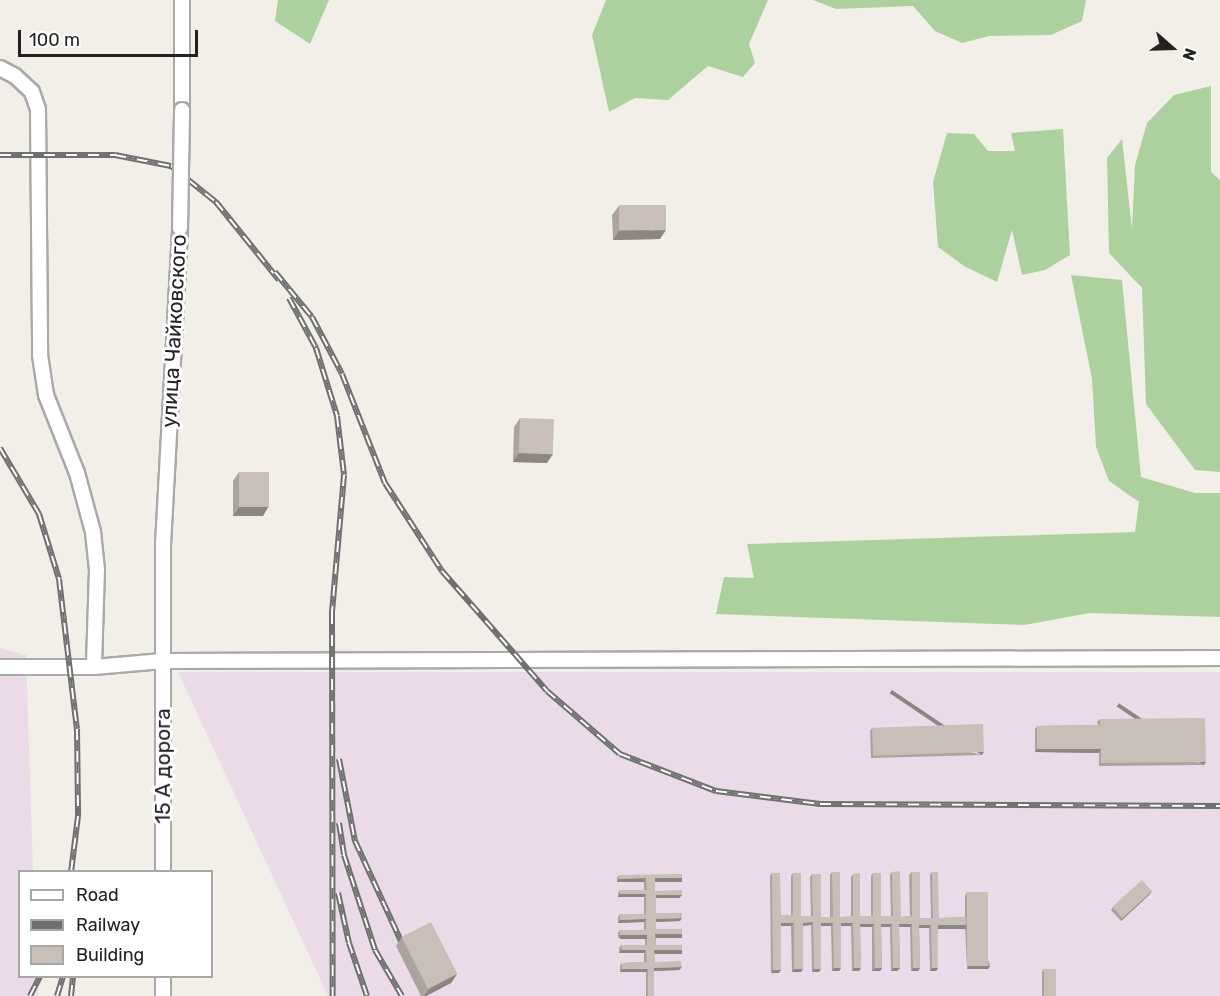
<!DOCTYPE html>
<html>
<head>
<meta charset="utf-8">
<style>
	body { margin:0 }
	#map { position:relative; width:1220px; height:996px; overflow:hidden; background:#f2efe9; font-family:Rubik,sans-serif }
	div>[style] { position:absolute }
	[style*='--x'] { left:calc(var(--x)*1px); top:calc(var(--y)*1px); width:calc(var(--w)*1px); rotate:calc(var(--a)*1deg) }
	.industrial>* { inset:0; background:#ebdbe8 }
	.forest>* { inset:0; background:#add19e }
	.roads { filter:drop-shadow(2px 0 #a9a9a9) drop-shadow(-2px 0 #a9a9a9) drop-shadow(0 2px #a9a9a9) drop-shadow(0 -2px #a9a9a9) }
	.minor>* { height:14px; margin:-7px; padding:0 7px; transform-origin:7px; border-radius:7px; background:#fff }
	.rail>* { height:6px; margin-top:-3px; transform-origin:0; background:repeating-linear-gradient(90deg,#fff 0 11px,#707070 0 22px); box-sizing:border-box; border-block:2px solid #707070 }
	.bridges { filter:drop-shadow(2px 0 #a9a9a9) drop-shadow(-2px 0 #a9a9a9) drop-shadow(0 2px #a9a9a9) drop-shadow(0 -2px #a9a9a9) }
	.minor-bridge>* { height:14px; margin:-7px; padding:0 7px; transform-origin:7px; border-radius:7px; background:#fff }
	.wall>* { inset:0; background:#aba49e }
	.shaded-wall>* { inset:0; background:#8b8681; transform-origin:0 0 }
	.building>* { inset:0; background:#c7bfb8; transform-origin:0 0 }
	span { translate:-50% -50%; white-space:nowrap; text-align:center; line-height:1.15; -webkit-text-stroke:6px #fff; paint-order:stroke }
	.street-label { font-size:21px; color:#222 }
	.legend { position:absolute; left:18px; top:870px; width:195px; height:108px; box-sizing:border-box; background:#fff; border:2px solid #a7a7a7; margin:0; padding:8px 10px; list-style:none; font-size:18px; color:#222 }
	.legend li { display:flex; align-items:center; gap:12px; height:30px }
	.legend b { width:30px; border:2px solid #a7a7a7 }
	.north { position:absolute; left:1142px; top:18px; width:60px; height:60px; -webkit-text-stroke:4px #fff; paint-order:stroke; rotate:110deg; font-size:16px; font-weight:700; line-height:24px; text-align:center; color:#222 }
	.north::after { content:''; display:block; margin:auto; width:21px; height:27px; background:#222; clip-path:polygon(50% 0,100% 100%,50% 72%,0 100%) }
	.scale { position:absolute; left:18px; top:30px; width:180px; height:27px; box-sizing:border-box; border:3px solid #222; border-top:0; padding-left:8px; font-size:18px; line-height:21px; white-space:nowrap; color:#222; -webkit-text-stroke:4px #fff; paint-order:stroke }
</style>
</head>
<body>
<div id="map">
	<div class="industrial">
		<i style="clip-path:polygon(0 648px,26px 655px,33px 871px,20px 872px,20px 976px,36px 977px,38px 996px,0 996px)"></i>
		<i style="clip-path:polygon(178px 672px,1220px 672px,1220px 996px,328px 996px)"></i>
	</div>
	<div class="forest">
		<i style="clip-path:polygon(278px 0,329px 0,310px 44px,275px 21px)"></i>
		<i style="clip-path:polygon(606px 0,768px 0,749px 44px,755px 63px,743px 77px,708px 66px,668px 100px,635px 98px,609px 112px,592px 35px)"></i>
		<i style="clip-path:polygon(813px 0,1086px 0,1082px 21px,1051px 35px,989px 36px,962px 43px,935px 31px,913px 6px,836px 9px)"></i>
		<i style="clip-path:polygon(1211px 86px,1211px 172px,1220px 180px,1220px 472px,1195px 470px,1146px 404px,1142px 288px,1109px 253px,1107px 158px,1122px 139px,1132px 229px,1135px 165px,1147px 123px,1174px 95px)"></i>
		<i style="clip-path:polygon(1063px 129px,1070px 255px,1045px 270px,1022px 275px,1012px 230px,997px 282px,964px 266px,938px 247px,933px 182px,947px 133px,974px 134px,988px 151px,1015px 151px,1011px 133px)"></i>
		<i style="clip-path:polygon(1071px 275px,1122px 280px,1141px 477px,1195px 493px,1220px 493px,1220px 617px,1090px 613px,1024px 625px,716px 614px,724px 577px,754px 578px,747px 544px,1135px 532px,1139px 502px,1109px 481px,1096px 447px,1092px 379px)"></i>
	</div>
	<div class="roads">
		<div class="minor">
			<i style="--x:182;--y:0;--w:110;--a:90"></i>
			<i style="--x:0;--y:68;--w:17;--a:28"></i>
			<i style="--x:15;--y:76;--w:23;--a:43"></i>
			<i style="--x:32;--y:92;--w:18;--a:71"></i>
			<i style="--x:38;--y:109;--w:246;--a:89.5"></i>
			<i style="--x:40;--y:355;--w:40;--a:81.5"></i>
			<i style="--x:46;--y:395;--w:84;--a:68.3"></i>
			<i style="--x:77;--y:473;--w:61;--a:74.8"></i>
			<i style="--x:93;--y:532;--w:37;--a:84"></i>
			<i style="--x:97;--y:569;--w:98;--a:91.8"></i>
			<i style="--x:0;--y:667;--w:94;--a:0"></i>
			<i style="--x:94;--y:667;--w:69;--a:-5"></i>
			<i style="--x:163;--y:661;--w:1057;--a:-0.16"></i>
			<i style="--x:163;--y:872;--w:327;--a:-90"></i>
			<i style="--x:163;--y:545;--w:317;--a:-86.9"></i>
			<i style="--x:163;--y:976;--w:20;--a:90"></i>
		</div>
	</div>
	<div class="rail">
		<i style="--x:0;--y:155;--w:115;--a:0"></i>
		<i style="--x:115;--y:155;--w:57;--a:11.1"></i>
		<i style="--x:171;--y:166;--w:58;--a:38.7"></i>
		<i style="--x:216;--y:202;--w:100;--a:51.1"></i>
		<i style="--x:275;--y:272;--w:58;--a:50.6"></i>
		<i style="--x:312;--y:317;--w:64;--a:62.2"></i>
		<i style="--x:342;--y:374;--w:117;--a:68.5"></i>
		<i style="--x:385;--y:483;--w:105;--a:57.1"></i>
		<i style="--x:442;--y:571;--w:159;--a:48.8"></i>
		<i style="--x:547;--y:691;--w:96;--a:40.8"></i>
		<i style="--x:620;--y:754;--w:103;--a:21.1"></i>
		<i style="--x:716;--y:791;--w:105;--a:7.1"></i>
		<i style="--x:820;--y:804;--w:400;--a:0.3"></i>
		<i style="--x:289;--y:298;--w:57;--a:61.6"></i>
		<i style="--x:316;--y:348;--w:71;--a:72.8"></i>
		<i style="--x:337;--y:416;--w:59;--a:83.2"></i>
		<i style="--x:344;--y:475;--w:139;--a:95"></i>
		<i style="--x:332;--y:613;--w:383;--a:89.9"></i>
		<i style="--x:0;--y:448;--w:77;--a:59.4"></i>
		<i style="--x:39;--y:514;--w:68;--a:72.9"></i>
		<i style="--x:59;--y:579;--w:151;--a:83.2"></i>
		<i style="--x:77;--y:729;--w:87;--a:89.3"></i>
		<i style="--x:78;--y:816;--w:56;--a:97.1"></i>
		<i style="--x:339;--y:759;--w:84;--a:79"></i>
		<i style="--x:355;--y:841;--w:127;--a:65.3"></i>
		<i style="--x:339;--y:823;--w:32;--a:81"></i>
		<i style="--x:344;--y:855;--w:100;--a:71.9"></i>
		<i style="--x:375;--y:950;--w:53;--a:59.6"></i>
		<i style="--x:338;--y:893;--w:51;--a:77.6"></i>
		<i style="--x:349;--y:943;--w:56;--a:71.2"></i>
		<i style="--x:30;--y:996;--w:22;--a:-63"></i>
		<i style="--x:57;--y:996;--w:21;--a:-73"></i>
		<i style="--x:71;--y:996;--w:20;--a:-84"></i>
	</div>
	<div class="bridges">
		<div class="minor-bridge">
			<i style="--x:180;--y:228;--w:118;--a:-89"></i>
		</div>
	</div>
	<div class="wall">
		<i style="clip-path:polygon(619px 206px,660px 239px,613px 240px,612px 215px)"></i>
		<i style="clip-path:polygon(520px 418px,547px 463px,513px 462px,514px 427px)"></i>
		<i style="clip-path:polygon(239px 472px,263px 516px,233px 516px,233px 481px)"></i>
		<i style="clip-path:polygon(1100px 719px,1204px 765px,1099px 766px,1099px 753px,1035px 752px,1035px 729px,1037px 726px,1098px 725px,1097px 722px)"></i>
		<i style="clip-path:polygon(872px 728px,982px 755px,871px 758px,870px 731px)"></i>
		<i style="clip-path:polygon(832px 872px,840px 917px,851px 917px,851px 877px,853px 874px,860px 916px,871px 916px,871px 876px,873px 873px,881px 916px,891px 916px,890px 875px,892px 872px,901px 917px,910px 916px,909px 875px,912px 872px,920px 918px,931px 918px,930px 875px,932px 872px,939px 918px,965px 917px,965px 896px,967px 892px,990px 966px,988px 969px,967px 969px,965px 926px,964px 928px,938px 928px,938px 968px,936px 971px,930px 971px,929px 928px,919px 928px,920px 968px,918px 971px,911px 971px,910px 927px,899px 927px,900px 968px,897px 971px,891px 971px,890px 927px,881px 927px,882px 968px,880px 971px,872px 971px,872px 927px,860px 927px,861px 968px,859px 971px,852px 971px,851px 926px,841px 926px,841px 968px,839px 971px,832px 971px,831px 926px,821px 926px,819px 972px,812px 972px,811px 925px,803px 926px,801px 972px,792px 972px,791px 926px,781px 926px,779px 973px,771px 973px,770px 876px,772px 873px,781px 915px,791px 915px,791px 876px,793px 873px,801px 916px,811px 916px,810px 877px,812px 874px,821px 917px,830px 917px,830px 875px)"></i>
		<i style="clip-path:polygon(619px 875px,682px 878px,680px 881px,655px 881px,655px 891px,682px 895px,679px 898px,656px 898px,656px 913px,680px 921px,656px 922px,656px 929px,680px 937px,656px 937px,656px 945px,682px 950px,680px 953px,654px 953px,655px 962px,682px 967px,679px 970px,654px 971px,654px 996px,646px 996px,646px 972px,620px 972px,620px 966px,622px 963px,644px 962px,644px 953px,619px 953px,619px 948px,621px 945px,645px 945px,645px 938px,618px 938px,618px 933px,620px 930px,644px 930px,644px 922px,618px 923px,618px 917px,620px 914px,644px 914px,644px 897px,618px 897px,618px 893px,620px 890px,644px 890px,644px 882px,617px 882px,617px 878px)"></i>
		<i style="clip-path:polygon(1152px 891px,1150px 894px,1121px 921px,1111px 910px,1113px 907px)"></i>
		<i style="clip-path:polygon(402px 937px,457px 974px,451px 983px,426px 996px,421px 996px,396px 946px)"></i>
		<i style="clip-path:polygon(1044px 969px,1056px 996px,1042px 996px,1042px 972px)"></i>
	</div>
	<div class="shaded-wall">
		<i style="clip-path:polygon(666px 230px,660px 239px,613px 240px,619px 231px)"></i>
		<i style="clip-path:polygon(519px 453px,553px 454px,547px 463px,513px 462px)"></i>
		<i style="clip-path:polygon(269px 506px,263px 516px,233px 516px,239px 507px)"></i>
		<i style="clip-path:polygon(1037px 749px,1101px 749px,1099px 753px,1035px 752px)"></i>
		<i style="left:984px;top:752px;width:4px;height:111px;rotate:124deg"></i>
		<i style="left:1206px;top:762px;width:4px;height:105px;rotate:124deg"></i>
		<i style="clip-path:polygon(646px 878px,644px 882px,617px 882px,619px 879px)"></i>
		<i style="left:655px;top:878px;width:27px;height:4px"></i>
		<i style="clip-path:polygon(1152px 891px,1150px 894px,1121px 921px,1123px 918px)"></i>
		<i style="clip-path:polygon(620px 894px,646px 894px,644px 897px,618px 897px)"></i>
		<i style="clip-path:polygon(656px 895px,682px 895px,679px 898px,654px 898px)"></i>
		<i style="clip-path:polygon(682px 918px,680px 921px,654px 922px,656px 919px)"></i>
		<i style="clip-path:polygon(646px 919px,644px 922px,618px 923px,620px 920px)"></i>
		<i style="clip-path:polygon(813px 922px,811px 925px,800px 926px,803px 923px)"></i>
		<i style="clip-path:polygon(781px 923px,794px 923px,791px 926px,779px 926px)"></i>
		<i style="clip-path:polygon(821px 923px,833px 923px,831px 926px,819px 926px)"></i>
		<i style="clip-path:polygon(841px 923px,853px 923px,851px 926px,839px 926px)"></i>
		<i style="clip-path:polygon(860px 924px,874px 924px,872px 927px,858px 927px)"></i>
		<i style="clip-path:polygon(881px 924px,892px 924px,890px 927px,879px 927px)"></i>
		<i style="clip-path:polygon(899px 924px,912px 924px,910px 927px,897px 927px)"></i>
		<i style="clip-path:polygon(919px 925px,931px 925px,929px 928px,917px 928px)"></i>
		<i style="left:938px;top:925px;width:28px;height:4px"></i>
		<i style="left:655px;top:934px;width:27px;height:4px"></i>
		<i style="left:620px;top:935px;width:27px;height:4px"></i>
		<i style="clip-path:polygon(622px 950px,646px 950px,644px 953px,619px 953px)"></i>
		<i style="left:654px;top:950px;width:28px;height:4px"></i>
		<i style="clip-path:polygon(969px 966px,990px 966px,988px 969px,967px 969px)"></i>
		<i style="clip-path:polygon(682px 967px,679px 970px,652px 971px,654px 968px)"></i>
		<i style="clip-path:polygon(834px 968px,841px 968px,839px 971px,832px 971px)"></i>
		<i style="clip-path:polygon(854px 968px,861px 968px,859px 971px,852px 971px)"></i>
		<i style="clip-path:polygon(875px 968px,882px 968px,880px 971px,872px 971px)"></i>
		<i style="clip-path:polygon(893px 968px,900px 968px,897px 971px,891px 971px)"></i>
		<i style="clip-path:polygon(913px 968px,920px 968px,918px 971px,911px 971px)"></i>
		<i style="clip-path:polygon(932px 968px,938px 968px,936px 971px,930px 971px)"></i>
		<i style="clip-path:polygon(622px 969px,648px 969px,646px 972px,620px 972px)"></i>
		<i style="clip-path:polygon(794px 969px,803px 969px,801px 972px,792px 972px)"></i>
		<i style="clip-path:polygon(814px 969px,821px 969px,819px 972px,812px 972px)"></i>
		<i style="clip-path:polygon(773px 970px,781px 970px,779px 973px,771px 973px)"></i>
		<i style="clip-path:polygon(457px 974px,451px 983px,426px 996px,424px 996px,429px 989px)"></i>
	</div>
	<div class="building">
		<i style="left:666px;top:205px;width:25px;height:47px;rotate:90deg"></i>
		<i style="left:520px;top:418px;width:34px;height:35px;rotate:2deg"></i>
		<i style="left:239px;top:472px;width:30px;height:35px"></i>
		<i style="clip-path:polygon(1205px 718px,1206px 762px,1101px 763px,1101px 749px,1037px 749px,1037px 726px,1100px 725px,1100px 719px)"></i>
		<i style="left:983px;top:724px;width:28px;height:111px;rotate:88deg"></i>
		<i style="clip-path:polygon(900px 871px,901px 917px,912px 916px,912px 872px,920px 872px,920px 918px,933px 918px,932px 872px,938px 872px,939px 918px,966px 917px,966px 925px,938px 925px,938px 968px,932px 968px,931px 925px,919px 925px,920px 968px,913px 968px,912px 924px,899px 924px,900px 968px,893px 968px,892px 924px,881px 924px,882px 968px,875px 968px,874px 924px,860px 924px,861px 968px,854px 968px,853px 923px,841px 923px,841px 968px,834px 968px,833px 923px,821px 923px,821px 969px,814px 969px,813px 922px,803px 923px,803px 969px,794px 969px,794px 923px,781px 923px,781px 970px,773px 970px,772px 873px,780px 873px,781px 915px,793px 915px,793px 873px,801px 873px,801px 916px,813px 916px,812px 874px,821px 874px,821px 917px,833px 917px,832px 872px,840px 872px,840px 917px,853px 916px,853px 874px,860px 873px,860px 916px,873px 916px,873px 873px,881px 873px,881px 916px,893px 916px,892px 872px)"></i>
		<i style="clip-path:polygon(682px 874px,682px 878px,655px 878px,655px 891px,682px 890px,682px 895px,656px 895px,656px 913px,682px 913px,682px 918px,656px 919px,656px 929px,682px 929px,682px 934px,655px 934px,656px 945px,682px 945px,682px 950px,654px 950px,655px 962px,681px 961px,682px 967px,654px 968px,654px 996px,648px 996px,648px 969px,622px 969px,622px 963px,647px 962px,646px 950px,622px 950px,621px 945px,647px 945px,647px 935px,620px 935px,620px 930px,646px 930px,646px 919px,620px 920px,620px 914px,646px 914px,646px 894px,620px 894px,620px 890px,647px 890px,646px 878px,619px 879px,619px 875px)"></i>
		<i style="left:1142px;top:880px;width:15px;height:40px;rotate:48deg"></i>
		<i style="left:967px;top:892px;width:21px;height:74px"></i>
		<i style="left:431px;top:922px;width:58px;height:33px;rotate:63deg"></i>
		<i style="left:1044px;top:969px;width:12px;height:27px"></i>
	</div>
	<div class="street-label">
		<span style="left:174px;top:331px;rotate:-87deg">улица Чайковского</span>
		<span style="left:163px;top:766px;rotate:-90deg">15 А дорога</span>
	</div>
	<ul class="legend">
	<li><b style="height:8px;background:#fff"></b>Road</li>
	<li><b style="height:8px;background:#707070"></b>Railway</li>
	<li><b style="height:16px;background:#c7bfb8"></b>Building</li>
	</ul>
	<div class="north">N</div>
	<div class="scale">100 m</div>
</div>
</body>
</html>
